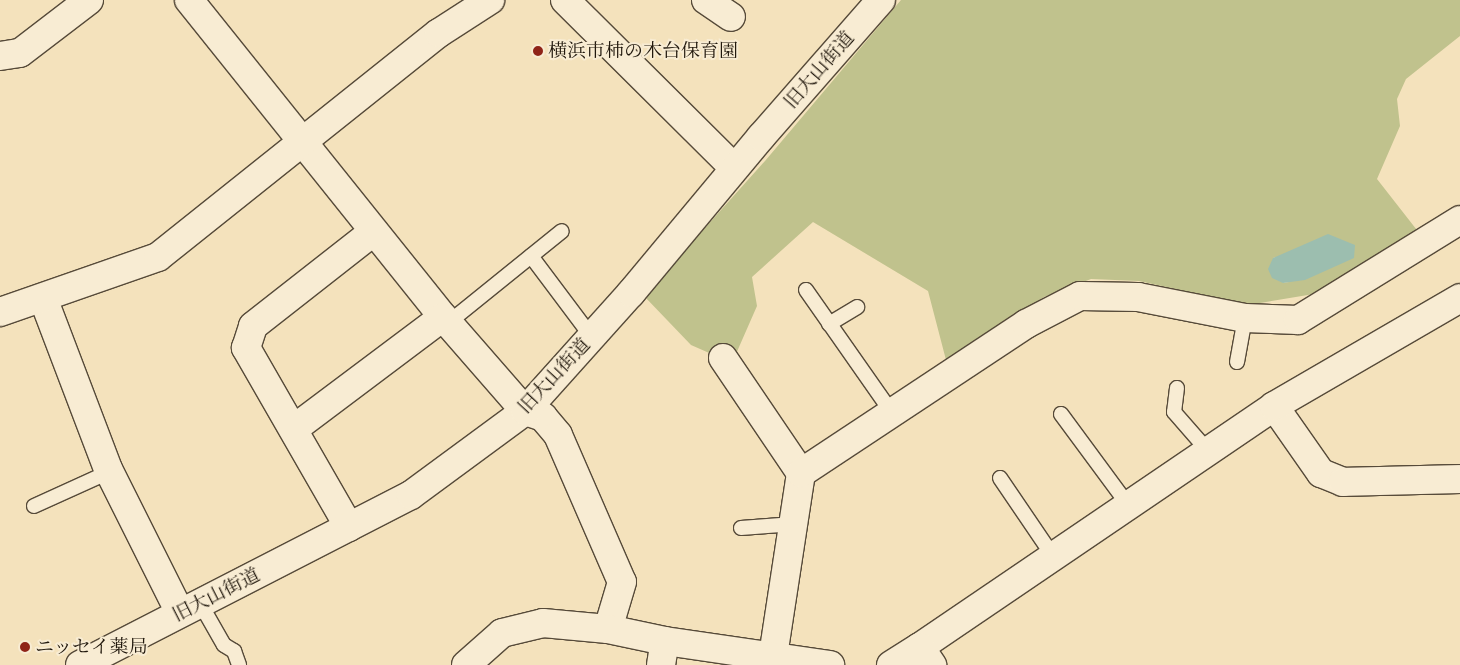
<!DOCTYPE html>
<html>
<head>
<meta charset="utf-8">
<style>
	body { margin:0 }
	#map { position:relative; width:1460px; height:665px; overflow:hidden; background:#f4e2bc; font-family:"EB Garamond","Noto Serif JP",serif }
	div>[style] { position:absolute }
	[style*='--x'] { left:calc(var(--x)*1px); top:calc(var(--y)*1px); width:calc(var(--w)*1px); rotate:calc(var(--a)*1deg) }
	.green>* { inset:0; background:#c0c28d }
	.water>* { inset:0; background:#9cbeaf }
	.roads { filter:drop-shadow(1px 0 #564a39) drop-shadow(-1px 0 #564a39) drop-shadow(0 1px #564a39) drop-shadow(0 -1px #564a39) }
	.service>* { height:14px; margin:-7px; padding:0 7px; transform-origin:7px; border-radius:7px; background:#f8ecd3 }
	.minor>* { height:28px; margin:-14px; padding:0 14px; transform-origin:14px; border-radius:14px; background:#f8ecd3 }
	.tertiary>* { height:28px; margin:-14px; padding:0 14px; transform-origin:14px; border-radius:14px; background:#f8ecd3 }
	.dots>* { width:14px; height:14px; translate:-50% -50%; box-sizing:border-box; border:2px solid #f8ecd3; border-radius:50% }
	span { translate:-50% -50%; white-space:nowrap; text-align:center; line-height:1.15; -webkit-text-stroke:4px #f8ecd3; paint-order:stroke }
	.poi-label { font-size:19px; color:#21180d }
	.left { translate:0 -50%; text-align:left }
	.street-label { font-size:19px; color:#21180d }
</style>
</head>
<body>
<div id="map">
	<div class="green">
		<i style="clip-path:polygon(evenodd,901px 0,1460px 0,1460px 36px,1406px 79px,1397px 99px,1400px 126px,1377px 179px,1420px 234px,1332px 291px,1248px 305px,1139px 281px,1091px 279px,1044px 297px,946px 360px,928px 291px,813px 222px,752px 277px,757px 306px,732px 363px,691px 345px,644px 296px,765px 161px,901px 0,1285px 255px,1289px 282px,1283px 283px,1273px 258px,1285px 255px)"></i>
	</div>
	<div class="water">
		<i style="clip-path:polygon(1328px 234px,1355px 245px,1354px 258px,1305px 280px,1283px 283px,1272px 278px,1268px 269px,1273px 258px)"></i>
	</div>
	<div class="roads">
		<div class="service">
			<i style="--x:531;--y:256;--w:100;--a:53.1"></i>
			<i style="--x:806;--y:290;--w:150;--a:55"></i>
			<i style="--x:448;--y:323;--w:146;--a:-38.9"></i>
			<i style="--x:829;--y:324;--w:33;--a:-31"></i>
			<i style="--x:1237;--y:362;--w:45;--a:-79.7"></i>
			<i style="--x:1177;--y:388;--w:24;--a:97"></i>
			<i style="--x:1174;--y:412;--w:52;--a:48.9"></i>
			<i style="--x:1061;--y:414;--w:113;--a:53.6"></i>
			<i style="--x:1000;--y:478;--w:94;--a:55.8"></i>
			<i style="--x:34;--y:506;--w:82;--a:-24.4"></i>
			<i style="--x:741;--y:528;--w:53;--a:-4.3"></i>
			<i style="--x:200;--y:603;--w:48;--a:60.3"></i>
			<i style="--x:224;--y:645;--w:12;--a:31"></i>
			<i style="--x:234;--y:651;--w:15;--a:70"></i>
		</div>
		<div class="minor">
			<i style="--x:189;--y:0;--w:406;--a:51.3"></i>
			<i style="--x:443;--y:317;--w:125;--a:48.9"></i>
			<i style="--x:525;--y:411;--w:19;--a:18"></i>
			<i style="--x:543;--y:417;--w:23;--a:50"></i>
			<i style="--x:558;--y:435;--w:160;--a:66.5"></i>
			<i style="--x:622;--y:582;--w:49;--a:106.6"></i>
			<i style="--x:565;--y:0;--w:238;--a:44.8"></i>
			<i style="--x:706;--y:0;--w:30;--a:34"></i>
			<i style="--x:43;--y:298;--w:183;--a:69.2"></i>
			<i style="--x:108;--y:469;--w:161;--a:63.4"></i>
			<i style="--x:0;--y:312;--w:167;--a:-19.2"></i>
			<i style="--x:158;--y:257;--w:359;--a:-38.6"></i>
			<i style="--x:439;--y:33;--w:61;--a:-32.9"></i>
			<i style="--x:723;--y:358;--w:139;--a:55.9"></i>
			<i style="--x:801;--y:473;--w:185;--a:98.7"></i>
			<i style="--x:1274;--y:406;--w:82;--a:55"></i>
			<i style="--x:1321;--y:473;--w:24;--a:22"></i>
			<i style="--x:1343;--y:482;--w:117;--a:-1.5"></i>
			<i style="--x:295;--y:428;--w:185;--a:-36.9"></i>
			<i style="--x:801;--y:473;--w:270;--a:-33.5"></i>
			<i style="--x:1026;--y:324;--w:61;--a:-27.4"></i>
			<i style="--x:1080;--y:296;--w:58;--a:1"></i>
			<i style="--x:1138;--y:297;--w:109;--a:11.1"></i>
			<i style="--x:1245;--y:318;--w:53;--a:2.2"></i>
			<i style="--x:1298;--y:320;--w:190;--a:-31.7"></i>
			<i style="--x:349;--y:527;--w:207;--a:-119.9"></i>
			<i style="--x:246;--y:348;--w:23;--a:-72"></i>
			<i style="--x:253;--y:326;--w:152;--a:-38.1"></i>
			<i style="--x:920;--y:647;--w:428;--a:-34.2"></i>
			<i style="--x:1274;--y:406;--w:215;--a:-30.1"></i>
			<i style="--x:661;--y:665;--w:24;--a:-81"></i>
		</div>
		<div class="tertiary">
			<i style="--x:0;--y:56;--w:20;--a:-9"></i>
			<i style="--x:20;--y:53;--w:87;--a:-37.5"></i>
			<i style="--x:80;--y:665;--w:372;--a:-27.2"></i>
			<i style="--x:411;--y:495;--w:142;--a:-36.4"></i>
			<i style="--x:525;--y:411;--w:159;--a:-48.1"></i>
			<i style="--x:631;--y:293;--w:203;--a:-50.2"></i>
			<i style="--x:761;--y:137;--w:182;--a:-48.8"></i>
			<i style="--x:466;--y:665;--w:48;--a:-41.6"></i>
			<i style="--x:502;--y:633;--w:42;--a:-13.7"></i>
			<i style="--x:543;--y:623;--w:65;--a:5.3"></i>
			<i style="--x:608;--y:629;--w:58;--a:11.9"></i>
			<i style="--x:665;--y:641;--w:167;--a:8.3"></i>
			<i style="--x:891;--y:665;--w:34;--a:-32"></i>
			<i style="--x:920;--y:647;--w:22;--a:56"></i>
		</div>
	</div>
	<div class="dots">
		<i style="left:538px;top:51px;background:#8f2418"></i>
		<i style="left:25px;top:647px;background:#8f2418"></i>
	</div>
	<div class="poi-label">
		<span class="left" style="left:548px;top:51px">横浜市柿の木台保育園</span>
		<span class="left" style="left:35px;top:647px">ニッセイ薬局</span>
	</div>
	<div class="street-label">
		<span style="left:819px;top:70px;rotate:-49deg">旧大山街道</span>
		<span style="left:554px;top:376px;rotate:-47deg">旧大山街道</span>
		<span style="left:216px;top:595px;rotate:-27deg">旧大山街道</span>
	</div>
</div>
</body>
</html>
